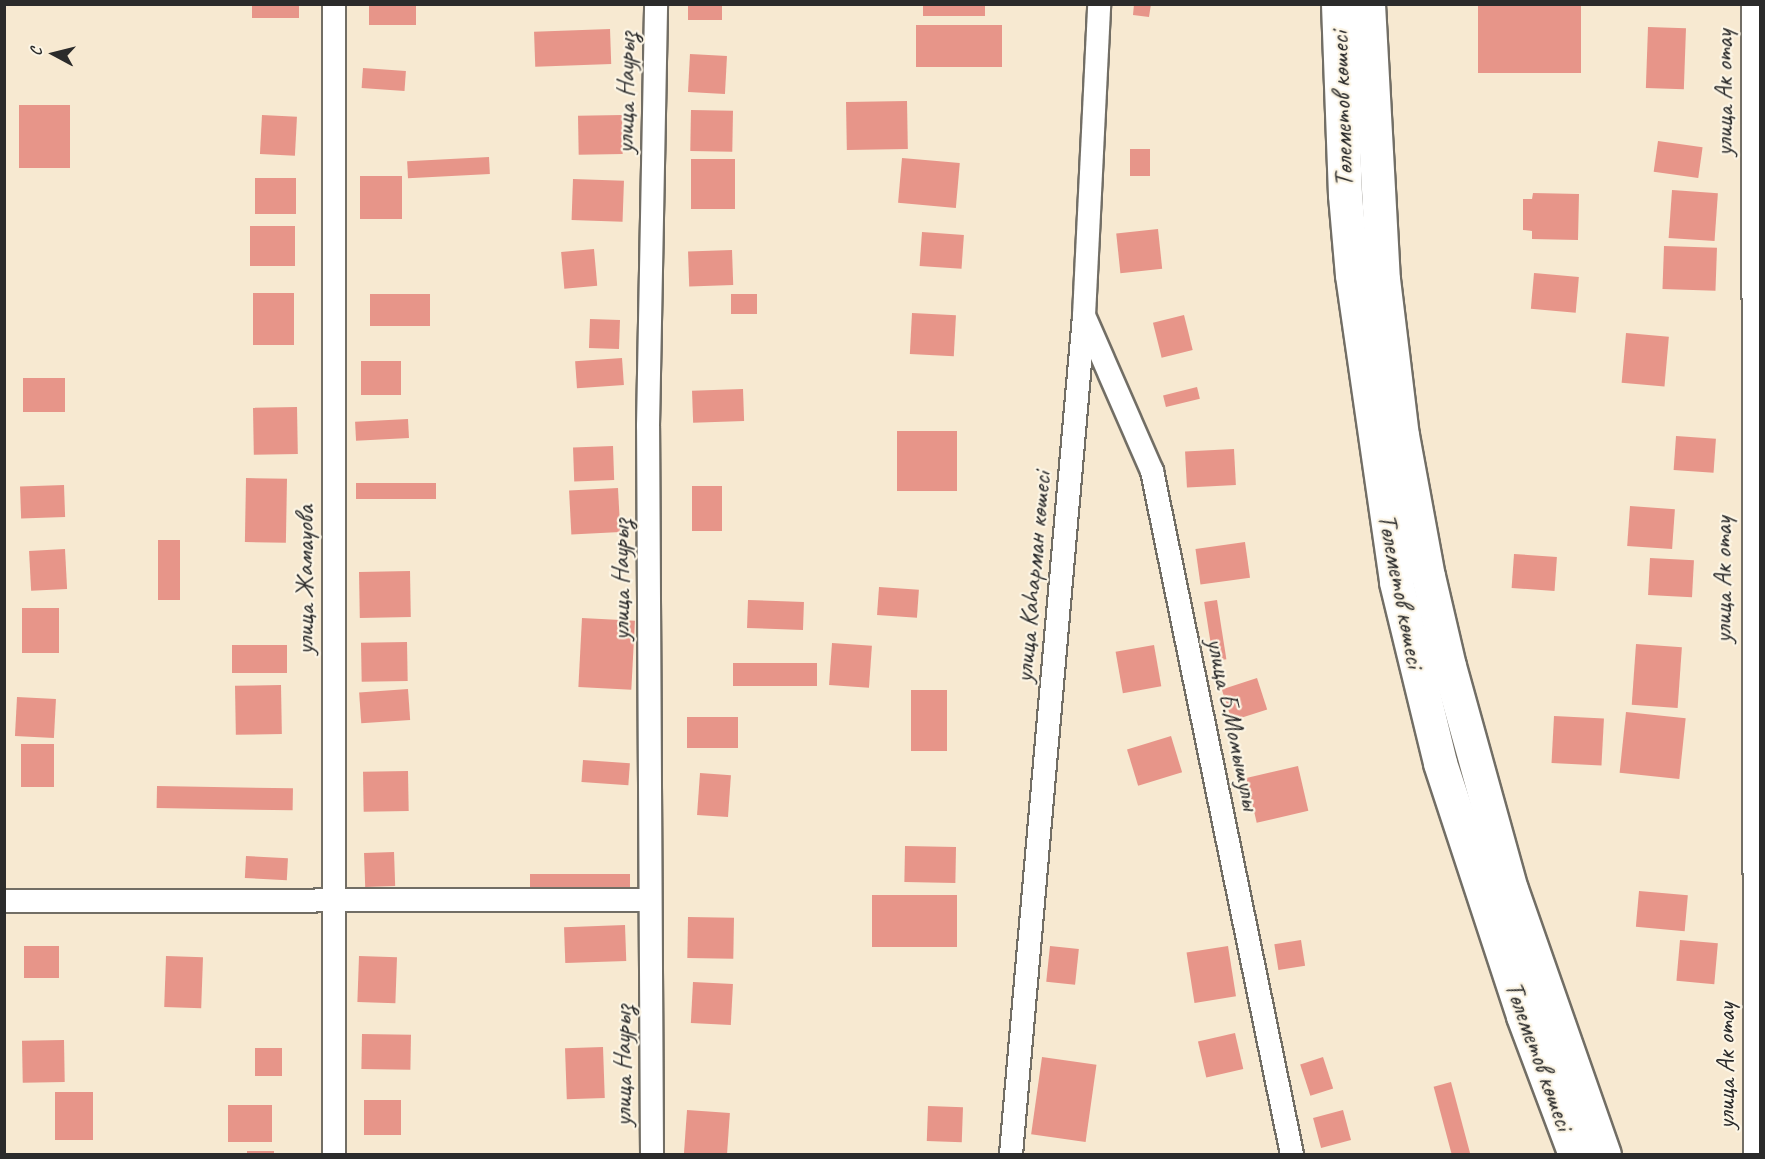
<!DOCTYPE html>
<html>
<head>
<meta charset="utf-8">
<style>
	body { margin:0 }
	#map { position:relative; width:1765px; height:1159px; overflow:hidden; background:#f7e9d1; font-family:Caveat,sans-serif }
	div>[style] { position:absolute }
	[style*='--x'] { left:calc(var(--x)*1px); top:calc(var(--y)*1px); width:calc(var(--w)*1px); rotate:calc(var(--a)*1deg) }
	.building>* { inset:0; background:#e79589; transform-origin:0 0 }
	.roads { filter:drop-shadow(2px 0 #726e65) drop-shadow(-2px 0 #726e65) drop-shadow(0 2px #726e65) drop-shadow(0 -2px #726e65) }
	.minor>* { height:22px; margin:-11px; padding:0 11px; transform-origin:11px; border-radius:11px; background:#fff }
	.primary>* { height:33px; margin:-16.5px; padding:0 16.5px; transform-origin:16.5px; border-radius:16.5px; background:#fff }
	span { translate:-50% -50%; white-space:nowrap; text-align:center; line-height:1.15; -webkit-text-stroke:4.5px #fcf5e5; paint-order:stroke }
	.street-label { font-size:26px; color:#2b2b2b }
	.frame { position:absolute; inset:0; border:6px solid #2b2b2b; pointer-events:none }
	.north { position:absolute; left:24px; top:24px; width:60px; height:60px; -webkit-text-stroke:4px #fcf5e5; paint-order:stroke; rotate:277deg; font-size:16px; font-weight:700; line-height:24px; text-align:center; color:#2b2b2b }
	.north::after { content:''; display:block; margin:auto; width:21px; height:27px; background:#2b2b2b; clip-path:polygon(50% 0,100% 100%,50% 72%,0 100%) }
</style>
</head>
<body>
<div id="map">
	<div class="building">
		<i style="left:252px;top:4px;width:47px;height:14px"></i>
		<i style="left:369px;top:4px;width:47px;height:21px"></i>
		<i style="left:688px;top:4px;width:34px;height:16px"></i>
		<i style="left:923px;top:4px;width:62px;height:12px"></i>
		<i style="clip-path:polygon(1134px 4px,1151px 4px,1149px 17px,1133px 15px)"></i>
		<i style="left:1478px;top:4px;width:103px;height:69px"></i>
		<i style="left:1002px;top:25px;width:42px;height:86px;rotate:90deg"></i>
		<i style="left:1648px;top:27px;width:38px;height:61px;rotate:2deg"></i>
		<i style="left:610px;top:29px;width:35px;height:76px;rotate:88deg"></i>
		<i style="left:690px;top:54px;width:37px;height:38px;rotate:3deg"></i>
		<i style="left:363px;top:68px;width:43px;height:20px;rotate:4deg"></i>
		<i style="left:907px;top:101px;width:48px;height:61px;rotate:89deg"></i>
		<i style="left:19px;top:105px;width:51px;height:63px"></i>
		<i style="left:691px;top:110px;width:42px;height:41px;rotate:1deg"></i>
		<i style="left:262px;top:115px;width:35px;height:39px;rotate:3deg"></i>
		<i style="left:622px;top:115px;width:39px;height:44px;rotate:89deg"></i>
		<i style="left:1658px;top:141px;width:45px;height:31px;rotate:8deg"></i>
		<i style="left:1150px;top:149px;width:27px;height:20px;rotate:90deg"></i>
		<i style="left:489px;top:157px;width:17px;height:82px;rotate:87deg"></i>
		<i style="left:902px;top:158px;width:58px;height:45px;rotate:5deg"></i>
		<i style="left:691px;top:159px;width:44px;height:50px"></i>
		<i style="left:360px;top:176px;width:42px;height:43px"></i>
		<i style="left:255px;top:178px;width:41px;height:36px"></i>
		<i style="left:573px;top:179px;width:51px;height:41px;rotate:2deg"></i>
		<i style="left:1672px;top:190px;width:46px;height:48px;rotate:4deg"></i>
		<i style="clip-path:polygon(1533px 193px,1579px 194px,1578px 240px,1532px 239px,1532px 231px,1523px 230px,1523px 199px,1532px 199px)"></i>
		<i style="left:295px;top:226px;width:40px;height:45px;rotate:90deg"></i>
		<i style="left:1158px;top:229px;width:40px;height:42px;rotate:84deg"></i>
		<i style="left:922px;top:232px;width:42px;height:34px;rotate:4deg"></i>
		<i style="left:1664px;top:246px;width:53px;height:43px;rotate:2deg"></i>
		<i style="left:594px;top:249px;width:37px;height:33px;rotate:85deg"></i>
		<i style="left:732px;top:250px;width:35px;height:44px;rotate:88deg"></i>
		<i style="left:1534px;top:273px;width:45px;height:36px;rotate:5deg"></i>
		<i style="left:253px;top:293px;width:41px;height:52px"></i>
		<i style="left:370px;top:294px;width:60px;height:32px"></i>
		<i style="left:731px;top:294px;width:26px;height:20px"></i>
		<i style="left:912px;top:313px;width:44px;height:41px;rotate:3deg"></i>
		<i style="left:1184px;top:315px;width:36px;height:32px;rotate:76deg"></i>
		<i style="left:590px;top:319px;width:30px;height:29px;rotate:2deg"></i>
		<i style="left:1626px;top:333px;width:43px;height:50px;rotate:5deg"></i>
		<i style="left:622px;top:358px;width:27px;height:47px;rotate:86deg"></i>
		<i style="left:361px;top:361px;width:40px;height:34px"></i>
		<i style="left:65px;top:378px;width:34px;height:42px;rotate:90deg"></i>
		<i style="left:1197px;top:387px;width:12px;height:35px;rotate:76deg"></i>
		<i style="left:743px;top:389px;width:32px;height:51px;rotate:88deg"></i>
		<i style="left:297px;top:407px;width:47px;height:44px;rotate:89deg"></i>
		<i style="left:408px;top:419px;width:19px;height:53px;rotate:87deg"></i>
		<i style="left:897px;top:431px;width:60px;height:60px"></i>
		<i style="left:1676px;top:436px;width:40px;height:34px;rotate:4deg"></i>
		<i style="left:613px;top:446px;width:34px;height:40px;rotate:88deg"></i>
		<i style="left:1234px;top:449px;width:36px;height:49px;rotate:87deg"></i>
		<i style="left:246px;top:478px;width:41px;height:64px;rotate:1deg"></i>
		<i style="left:436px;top:483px;width:16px;height:80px;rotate:90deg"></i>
		<i style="left:64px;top:485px;width:32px;height:44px;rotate:88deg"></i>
		<i style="left:692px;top:486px;width:30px;height:45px"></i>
		<i style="left:618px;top:488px;width:44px;height:49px;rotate:87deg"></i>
		<i style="left:1630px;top:506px;width:45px;height:40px;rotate:4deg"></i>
		<i style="left:158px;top:540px;width:22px;height:60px"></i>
		<i style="left:1245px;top:542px;width:36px;height:50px;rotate:82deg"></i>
		<i style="left:65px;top:549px;width:40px;height:36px;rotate:87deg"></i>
		<i style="left:1514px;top:554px;width:43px;height:34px;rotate:4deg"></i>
		<i style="left:1650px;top:558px;width:44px;height:37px;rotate:3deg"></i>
		<i style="left:410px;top:571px;width:46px;height:51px;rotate:89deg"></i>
		<i style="left:879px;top:587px;width:40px;height:28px;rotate:4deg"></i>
		<i style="left:748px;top:600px;width:56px;height:28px;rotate:2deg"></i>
		<i style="left:1217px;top:600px;width:60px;height:13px;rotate:81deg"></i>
		<i style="left:22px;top:608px;width:37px;height:45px"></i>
		<i style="left:582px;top:618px;width:53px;height:69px;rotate:3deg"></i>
		<i style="left:407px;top:642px;width:39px;height:46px;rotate:89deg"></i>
		<i style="left:832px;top:643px;width:40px;height:42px;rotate:4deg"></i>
		<i style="left:1636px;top:644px;width:46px;height:61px;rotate:4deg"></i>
		<i style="left:232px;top:645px;width:55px;height:28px"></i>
		<i style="left:1154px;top:645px;width:42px;height:39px;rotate:80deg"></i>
		<i style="left:733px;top:663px;width:84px;height:23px"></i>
		<i style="left:1257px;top:678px;width:33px;height:37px;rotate:72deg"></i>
		<i style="left:281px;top:685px;width:49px;height:46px;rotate:89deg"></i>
		<i style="left:408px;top:689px;width:31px;height:49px;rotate:86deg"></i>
		<i style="left:911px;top:690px;width:36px;height:61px"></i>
		<i style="left:17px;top:697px;width:39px;height:39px;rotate:3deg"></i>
		<i style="left:1626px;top:712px;width:60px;height:61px;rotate:6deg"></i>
		<i style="left:1554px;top:716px;width:50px;height:47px;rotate:3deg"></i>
		<i style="left:687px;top:717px;width:51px;height:31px"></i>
		<i style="left:1171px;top:736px;width:38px;height:46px;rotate:73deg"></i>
		<i style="left:21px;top:744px;width:33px;height:43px"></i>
		<i style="left:583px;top:760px;width:47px;height:22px;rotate:4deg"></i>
		<i style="left:1298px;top:766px;width:46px;height:53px;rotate:77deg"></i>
		<i style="left:408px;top:771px;width:40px;height:45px;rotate:89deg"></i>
		<i style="left:700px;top:773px;width:31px;height:42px;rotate:4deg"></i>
		<i style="left:157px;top:786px;width:136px;height:22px;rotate:1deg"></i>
		<i style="left:905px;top:846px;width:51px;height:36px;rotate:1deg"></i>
		<i style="left:394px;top:852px;width:34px;height:30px;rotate:88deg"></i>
		<i style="left:246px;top:856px;width:42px;height:22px;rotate:3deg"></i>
		<i style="left:630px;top:874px;width:20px;height:100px;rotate:90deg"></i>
		<i style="left:1639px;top:891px;width:49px;height:36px;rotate:5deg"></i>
		<i style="left:872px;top:895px;width:85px;height:52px"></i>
		<i style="left:688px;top:917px;width:46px;height:41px;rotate:1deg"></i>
		<i style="left:625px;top:925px;width:36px;height:61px;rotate:88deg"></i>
		<i style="left:1301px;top:940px;width:26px;height:27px;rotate:81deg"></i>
		<i style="left:1680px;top:940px;width:38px;height:41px;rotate:5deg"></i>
		<i style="left:24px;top:946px;width:35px;height:32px"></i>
		<i style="left:1050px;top:946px;width:29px;height:36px;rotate:6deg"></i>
		<i style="left:1228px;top:946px;width:51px;height:42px;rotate:81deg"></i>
		<i style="left:166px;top:956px;width:37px;height:51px;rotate:2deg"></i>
		<i style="left:359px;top:956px;width:38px;height:46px;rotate:2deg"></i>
		<i style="left:693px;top:982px;width:40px;height:41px;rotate:3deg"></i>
		<i style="left:1235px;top:1033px;width:37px;height:38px;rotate:77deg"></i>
		<i style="left:362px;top:1034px;width:49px;height:35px;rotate:1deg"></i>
		<i style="left:64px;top:1040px;width:42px;height:42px;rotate:89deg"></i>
		<i style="left:603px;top:1047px;width:51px;height:38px;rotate:88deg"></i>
		<i style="left:255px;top:1048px;width:27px;height:28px"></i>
		<i style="left:1042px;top:1057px;width:55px;height:78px;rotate:8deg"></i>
		<i style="left:1323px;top:1057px;width:33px;height:24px;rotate:72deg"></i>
		<i style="left:1451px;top:1082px;width:74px;height:18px;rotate:75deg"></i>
		<i style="left:55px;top:1092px;width:38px;height:48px"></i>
		<i style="left:401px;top:1100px;width:35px;height:37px;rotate:90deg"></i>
		<i style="left:228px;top:1105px;width:44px;height:37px"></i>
		<i style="left:928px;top:1106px;width:35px;height:35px;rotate:2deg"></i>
		<i style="left:687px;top:1110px;width:43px;height:44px;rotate:4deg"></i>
		<i style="left:1343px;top:1110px;width:31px;height:31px;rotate:75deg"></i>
		<i style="left:247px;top:1151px;width:27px;height:3px"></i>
	</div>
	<div class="roads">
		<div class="minor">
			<i style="--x:334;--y:4;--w:1150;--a:90"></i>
			<i style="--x:1753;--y:4;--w:1150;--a:89.9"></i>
			<i style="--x:1086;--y:320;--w:165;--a:66.4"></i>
			<i style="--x:1152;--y:471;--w:697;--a:78.42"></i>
			<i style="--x:4;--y:901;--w:646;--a:-0.09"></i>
			<i style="--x:652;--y:1154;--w:728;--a:-90.31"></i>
			<i style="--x:648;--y:426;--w:422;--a:-88.9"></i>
			<i style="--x:1011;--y:1154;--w:841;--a:-85.02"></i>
			<i style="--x:1084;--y:316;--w:312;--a:-87.2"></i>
		</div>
		<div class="primary">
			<i style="--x:1338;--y:4;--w:191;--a:87.9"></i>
			<i style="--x:1345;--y:195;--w:80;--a:85"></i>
			<i style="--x:1352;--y:275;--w:310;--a:81.8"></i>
			<i style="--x:1396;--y:582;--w:186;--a:76.3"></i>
			<i style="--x:1440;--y:763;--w:266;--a:71.8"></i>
			<i style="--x:1523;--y:1016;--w:147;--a:69.4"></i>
			<i style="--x:1368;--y:4;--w:275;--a:86.9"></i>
			<i style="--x:1383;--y:279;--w:157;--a:83.1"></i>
			<i style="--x:1402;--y:435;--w:143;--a:79.6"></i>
			<i style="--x:1428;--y:576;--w:92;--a:76.9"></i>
			<i style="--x:1449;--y:666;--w:231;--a:74.5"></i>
			<i style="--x:1511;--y:889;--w:281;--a:70.7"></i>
		</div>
	</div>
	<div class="street-label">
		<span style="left:626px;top:93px;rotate:-89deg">улица Наурыз</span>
		<span style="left:1724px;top:93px;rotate:-90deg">улица Ак отау</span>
		<span style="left:1342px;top:109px;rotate:-92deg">Төлеметов көшесі</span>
		<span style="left:1033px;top:577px;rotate:-85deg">улица Каһарман көшесі</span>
		<span style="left:305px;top:580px;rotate:-90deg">улица Жамауова</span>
		<span style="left:621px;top:580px;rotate:-90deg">улица Наурыз</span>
		<span style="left:1723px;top:580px;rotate:-90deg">улица Ак отау</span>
		<span style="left:1401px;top:591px;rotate:79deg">Төлеметов көшесі</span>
		<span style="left:1233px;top:724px;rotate:78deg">улица Б.Момышулы</span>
		<span style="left:1539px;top:1056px;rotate:70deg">Төлеметов көшесі</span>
		<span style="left:623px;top:1066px;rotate:-90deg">улица Наурыз</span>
		<span style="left:1726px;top:1066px;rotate:-90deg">улица Ак отау</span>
	</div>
	<div class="frame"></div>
	<div class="north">С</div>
</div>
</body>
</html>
